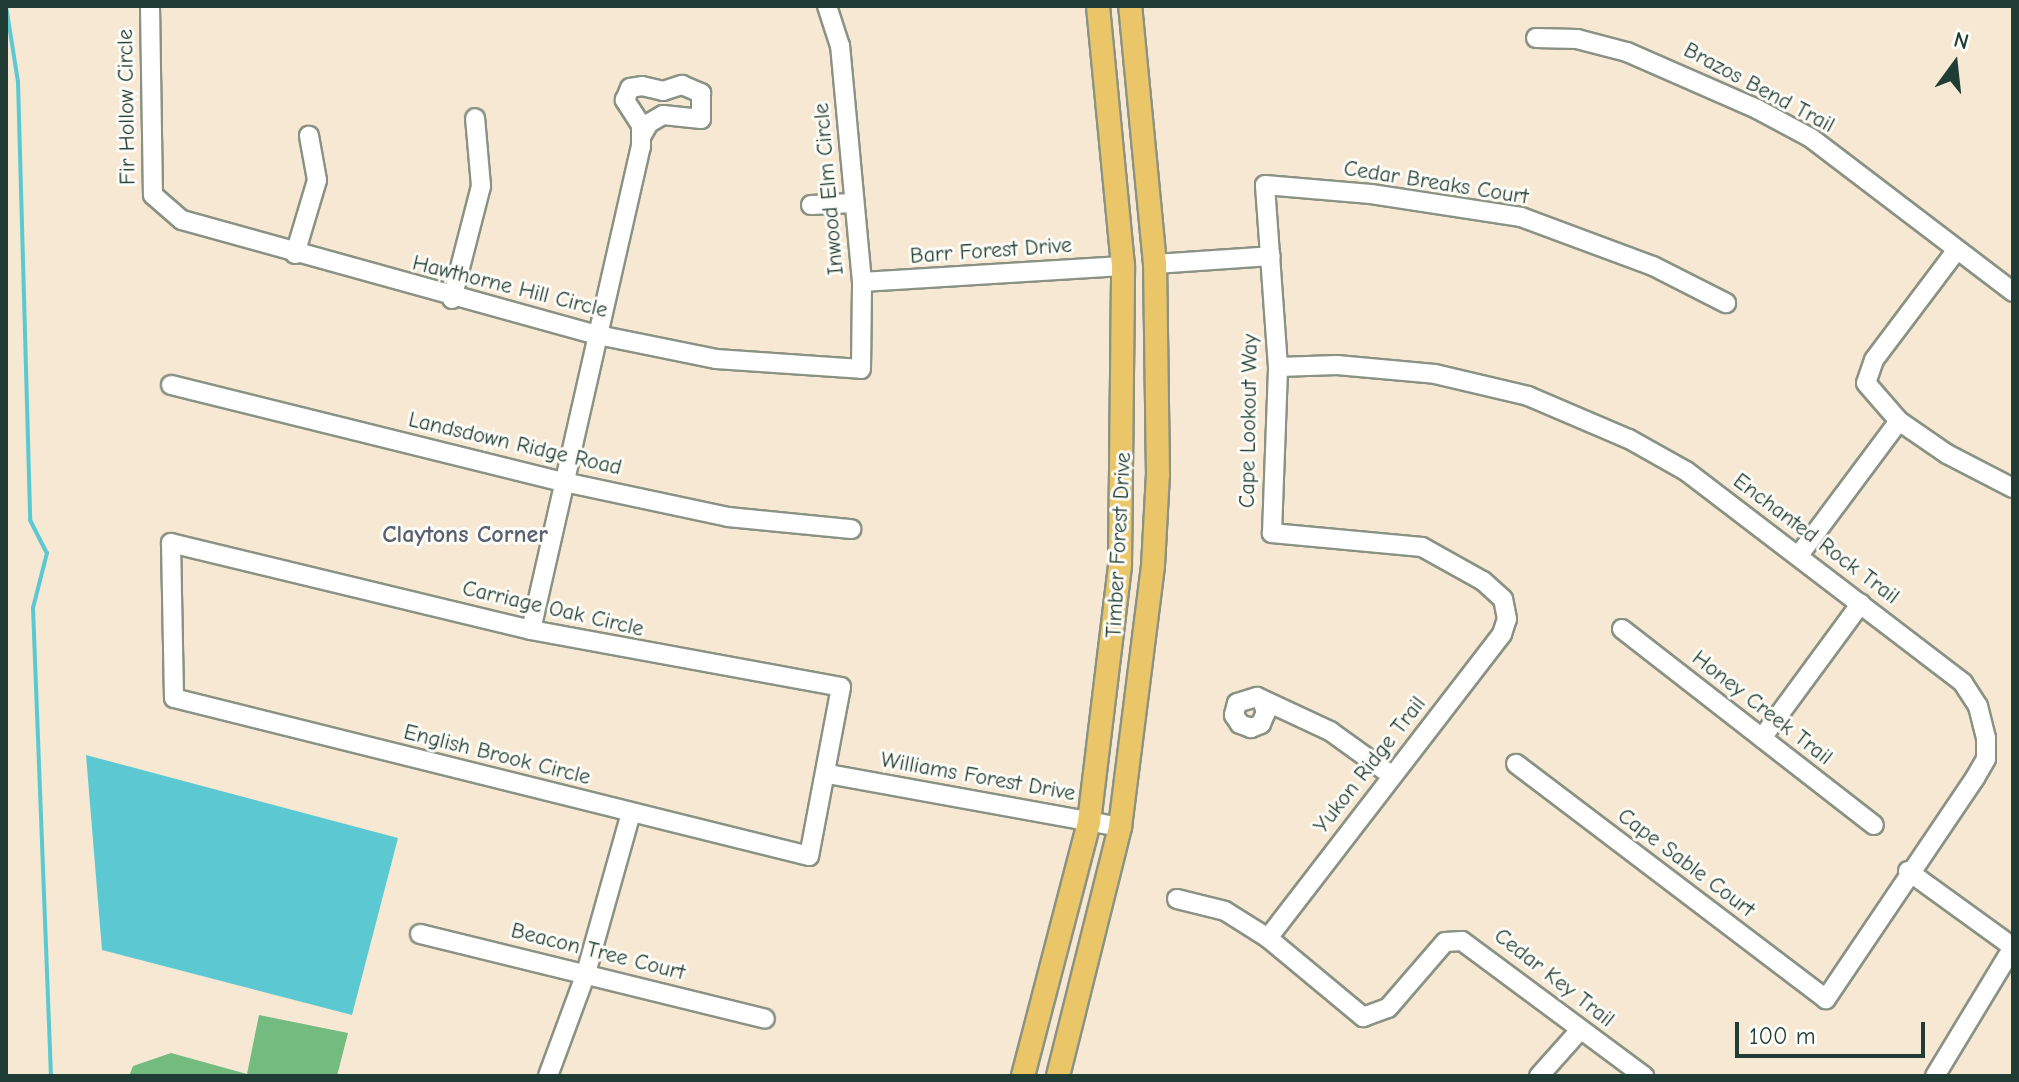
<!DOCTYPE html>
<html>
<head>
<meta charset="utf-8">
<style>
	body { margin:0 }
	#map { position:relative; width:2019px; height:1082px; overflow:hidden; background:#f6e8d3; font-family:"Comic Neue",sans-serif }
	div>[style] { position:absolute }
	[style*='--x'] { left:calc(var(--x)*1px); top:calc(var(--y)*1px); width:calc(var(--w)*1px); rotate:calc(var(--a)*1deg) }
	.forest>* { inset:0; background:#74bb80 }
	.water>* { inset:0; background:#5cc9d2 }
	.stream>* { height:4px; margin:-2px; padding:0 2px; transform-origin:2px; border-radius:2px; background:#5cc9d2 }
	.roads { filter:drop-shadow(2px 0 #8a9284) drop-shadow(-2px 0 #8a9284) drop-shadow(0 2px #8a9284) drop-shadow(0 -2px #8a9284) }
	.minor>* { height:18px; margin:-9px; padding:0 9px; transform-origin:9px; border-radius:9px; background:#fff }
	.major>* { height:22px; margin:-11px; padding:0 11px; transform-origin:11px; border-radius:11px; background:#ebc669 }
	span { translate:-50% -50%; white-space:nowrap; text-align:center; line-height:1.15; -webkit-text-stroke:6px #fdfcf7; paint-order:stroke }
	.street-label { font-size:22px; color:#1f3d34 }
	.neighbourhood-label { font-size:24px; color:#586171; font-weight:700 }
	.frame { position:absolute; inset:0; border:8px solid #1f3d34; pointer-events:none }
	.north { position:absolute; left:1915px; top:24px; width:80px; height:80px; -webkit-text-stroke:6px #fdfcf7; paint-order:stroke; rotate:15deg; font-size:22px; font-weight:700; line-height:32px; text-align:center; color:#1f3d34 }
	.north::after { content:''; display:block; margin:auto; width:28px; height:36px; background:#1f3d34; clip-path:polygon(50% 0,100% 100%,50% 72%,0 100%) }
	.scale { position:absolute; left:1735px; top:1022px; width:190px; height:36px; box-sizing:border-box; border:4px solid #1f3d34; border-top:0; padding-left:10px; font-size:24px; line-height:28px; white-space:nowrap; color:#1f3d34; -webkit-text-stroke:6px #fdfcf7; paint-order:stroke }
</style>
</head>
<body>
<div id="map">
	<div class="forest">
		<i style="clip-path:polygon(259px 1015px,348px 1033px,337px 1076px,129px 1076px,133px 1066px,171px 1053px,247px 1074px)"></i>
	</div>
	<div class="water">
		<i style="clip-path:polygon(86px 755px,398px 838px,352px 1015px,102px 950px)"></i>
	</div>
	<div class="stream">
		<i style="--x:6;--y:6;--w:77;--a:81"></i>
		<i style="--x:18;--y:82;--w:438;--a:88.4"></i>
		<i style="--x:30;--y:520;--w:37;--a:63"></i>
		<i style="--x:47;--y:553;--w:57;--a:104.3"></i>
		<i style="--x:33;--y:608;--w:468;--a:87.8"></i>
	</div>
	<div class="roads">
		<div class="minor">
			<i style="--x:150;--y:6;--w:189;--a:89.1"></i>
			<i style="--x:153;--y:195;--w:38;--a:41"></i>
			<i style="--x:182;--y:220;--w:432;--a:15.5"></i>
			<i style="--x:598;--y:335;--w:120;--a:11.5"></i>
			<i style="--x:716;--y:359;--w:145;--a:3.9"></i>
			<i style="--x:861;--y:369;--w:87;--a:-89.3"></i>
			<i style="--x:862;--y:282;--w:237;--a:-95.3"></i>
			<i style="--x:840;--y:46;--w:42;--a:-108"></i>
			<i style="--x:1536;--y:38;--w:41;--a:1.4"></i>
			<i style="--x:1577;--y:39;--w:52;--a:14.6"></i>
			<i style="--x:1627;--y:52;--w:142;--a:23.7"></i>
			<i style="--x:1757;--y:109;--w:61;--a:28.2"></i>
			<i style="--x:1811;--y:138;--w:254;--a:37.3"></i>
			<i style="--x:811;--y:205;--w:42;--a:-2.7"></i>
			<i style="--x:1956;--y:251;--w:136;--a:127"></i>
			<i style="--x:1874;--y:360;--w:24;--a:109"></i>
			<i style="--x:1866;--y:383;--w:50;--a:49"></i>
			<i style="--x:1899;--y:421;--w:58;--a:34.5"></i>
			<i style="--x:1947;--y:454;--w:74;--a:27.3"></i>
			<i style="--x:295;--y:254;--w:77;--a:-73.4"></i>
			<i style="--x:317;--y:180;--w:45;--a:-100.3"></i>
			<i style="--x:1155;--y:264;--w:116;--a:-3.9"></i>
			<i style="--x:862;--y:282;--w:261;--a:-3.5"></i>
			<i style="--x:452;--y:299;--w:117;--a:-75.6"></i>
			<i style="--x:481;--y:186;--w:68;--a:-95"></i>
			<i style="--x:1278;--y:367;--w:59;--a:-1.9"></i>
			<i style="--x:1337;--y:365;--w:98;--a:5.2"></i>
			<i style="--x:1435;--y:374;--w:96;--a:13.3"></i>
			<i style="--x:1528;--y:396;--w:110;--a:23.1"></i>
			<i style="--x:1629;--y:439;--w:65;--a:29.3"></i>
			<i style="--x:1686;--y:471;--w:349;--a:37.4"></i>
			<i style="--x:1963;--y:683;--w:27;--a:57"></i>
			<i style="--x:1978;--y:706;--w:33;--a:76"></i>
			<i style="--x:1986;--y:738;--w:21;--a:90"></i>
			<i style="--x:1986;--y:759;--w:22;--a:120"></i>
			<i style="--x:1975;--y:778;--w:267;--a:124"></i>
			<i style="--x:1826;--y:999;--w:389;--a:-142.8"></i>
			<i style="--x:171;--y:385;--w:405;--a:13.9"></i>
			<i style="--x:564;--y:482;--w:168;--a:12"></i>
			<i style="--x:728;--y:517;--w:124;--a:5.6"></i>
			<i style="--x:171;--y:543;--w:370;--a:13.6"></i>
			<i style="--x:531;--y:630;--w:315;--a:10.4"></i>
			<i style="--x:841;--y:687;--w:172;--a:100.7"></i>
			<i style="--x:809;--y:856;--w:654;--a:-166.03"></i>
			<i style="--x:174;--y:698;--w:155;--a:-91.1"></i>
			<i style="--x:1799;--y:555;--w:167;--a:-53.3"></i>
			<i style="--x:1622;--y:629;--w:319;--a:37.9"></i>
			<i style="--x:531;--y:630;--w:495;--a:-77.2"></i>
			<i style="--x:641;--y:147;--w:22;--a:-90"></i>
			<i style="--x:641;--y:125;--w:30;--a:-123"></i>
			<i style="--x:625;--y:100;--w:13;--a:-67"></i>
			<i style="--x:630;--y:88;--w:12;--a:-9"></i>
			<i style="--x:642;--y:86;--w:22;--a:13"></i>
			<i style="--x:663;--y:91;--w:20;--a:-18"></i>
			<i style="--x:682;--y:85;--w:21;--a:23"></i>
			<i style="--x:701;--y:93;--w:26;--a:90"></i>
			<i style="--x:701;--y:119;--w:38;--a:-174"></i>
			<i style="--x:663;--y:115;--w:16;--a:150"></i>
			<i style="--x:649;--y:123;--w:14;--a:120"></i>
			<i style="--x:1262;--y:701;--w:12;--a:70"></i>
			<i style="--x:1266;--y:712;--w:13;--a:113"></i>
			<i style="--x:1261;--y:724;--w:11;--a:158"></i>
			<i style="--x:1251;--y:728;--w:12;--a:-160"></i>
			<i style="--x:1240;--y:724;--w:11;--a:-124"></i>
			<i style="--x:1234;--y:715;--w:12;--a:-76"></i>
			<i style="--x:1237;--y:703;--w:21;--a:-17"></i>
			<i style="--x:1257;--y:697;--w:81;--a:25"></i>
			<i style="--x:1330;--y:731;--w:75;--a:35.8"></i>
			<i style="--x:1762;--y:738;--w:167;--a:-53.7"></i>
			<i style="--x:828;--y:774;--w:297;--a:10.3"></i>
			<i style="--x:1908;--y:871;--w:130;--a:35.9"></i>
			<i style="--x:1177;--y:899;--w:49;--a:14"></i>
			<i style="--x:1225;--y:911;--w:51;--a:32.1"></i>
			<i style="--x:1268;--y:938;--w:124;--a:39.7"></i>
			<i style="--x:1363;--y:1017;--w:27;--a:-20"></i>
			<i style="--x:1388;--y:1008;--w:87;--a:-49.2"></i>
			<i style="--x:1445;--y:942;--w:17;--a:-3"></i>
			<i style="--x:1462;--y:941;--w:227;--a:36.6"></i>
			<i style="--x:420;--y:934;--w:355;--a:13.8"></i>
			<i style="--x:1268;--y:938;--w:384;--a:-52.4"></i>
			<i style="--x:1502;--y:634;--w:16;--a:-72"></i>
			<i style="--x:1507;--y:619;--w:20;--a:-101"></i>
			<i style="--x:1503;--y:599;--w:27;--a:-138"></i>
			<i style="--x:1483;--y:581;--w:70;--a:-150.9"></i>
			<i style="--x:1422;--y:547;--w:151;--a:-174.7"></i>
			<i style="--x:1272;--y:533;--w:166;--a:-87.9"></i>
			<i style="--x:1278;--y:367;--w:182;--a:-94.1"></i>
			<i style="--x:1265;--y:185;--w:106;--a:4.9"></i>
			<i style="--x:1371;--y:194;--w:152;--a:8.7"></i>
			<i style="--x:1521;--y:217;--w:141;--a:20.4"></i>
			<i style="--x:1653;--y:266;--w:82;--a:26.9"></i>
			<i style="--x:548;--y:1076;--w:110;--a:-69.7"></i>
			<i style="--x:586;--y:973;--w:166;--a:-74.3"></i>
			<i style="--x:1539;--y:1076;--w:62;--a:-48.3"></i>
			<i style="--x:1935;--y:1076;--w:151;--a:-58.8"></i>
		</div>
		<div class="major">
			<i style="--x:1023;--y:1076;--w:262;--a:-75.4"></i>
			<i style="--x:1089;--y:822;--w:259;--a:-83.1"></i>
			<i style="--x:1120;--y:565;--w:299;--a:-89.4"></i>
			<i style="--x:1123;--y:266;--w:261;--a:-95.5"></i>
			<i style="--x:1058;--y:1076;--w:257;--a:-76"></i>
			<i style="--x:1120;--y:827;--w:263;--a:-82.8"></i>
			<i style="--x:1153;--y:566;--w:91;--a:-86.9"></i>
			<i style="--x:1158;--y:475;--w:211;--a:-90.8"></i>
			<i style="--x:1155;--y:264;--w:259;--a:-95.5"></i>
		</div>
	</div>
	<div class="street-label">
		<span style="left:1759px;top:88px;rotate:28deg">Brazos Bend Trail</span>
		<span style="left:127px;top:107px;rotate:-91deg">Fir Hollow Circle</span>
		<span style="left:1436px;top:183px;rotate:9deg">Cedar Breaks Court</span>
		<span style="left:829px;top:189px;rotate:-95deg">Inwood Elm Circle</span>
		<span style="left:991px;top:251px;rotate:-4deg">Barr Forest Drive</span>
		<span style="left:510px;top:287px;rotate:14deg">Hawthorne Hill Circle</span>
		<span style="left:1249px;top:421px;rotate:-89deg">Cape Lookout Way</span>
		<span style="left:515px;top:444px;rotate:13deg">Landsdown Ridge Road</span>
		<span style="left:1816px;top:539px;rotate:37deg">Enchanted Rock Trail</span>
		<span style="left:1119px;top:545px;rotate:-87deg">Timber Forest Drive</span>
		<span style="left:553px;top:609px;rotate:13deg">Carriage Oak Circle</span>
		<span style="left:1762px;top:708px;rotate:38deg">Honey Creek Trail</span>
		<span style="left:497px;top:755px;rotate:14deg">English Brook Circle</span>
		<span style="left:1370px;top:765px;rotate:-52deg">Yukon Ridge Trail</span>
		<span style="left:978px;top:777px;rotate:10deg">Williams Forest Drive</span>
		<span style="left:1686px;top:863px;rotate:37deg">Cape Sable Court</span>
		<span style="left:598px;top:952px;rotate:14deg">Beacon Tree Court</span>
		<span style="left:1554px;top:978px;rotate:38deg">Cedar Key Trail</span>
	</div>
	<div class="neighbourhood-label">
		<span style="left:465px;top:535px">Claytons Corner</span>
	</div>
	<div class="frame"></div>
	<div class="north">N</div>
	<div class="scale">100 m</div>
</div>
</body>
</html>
